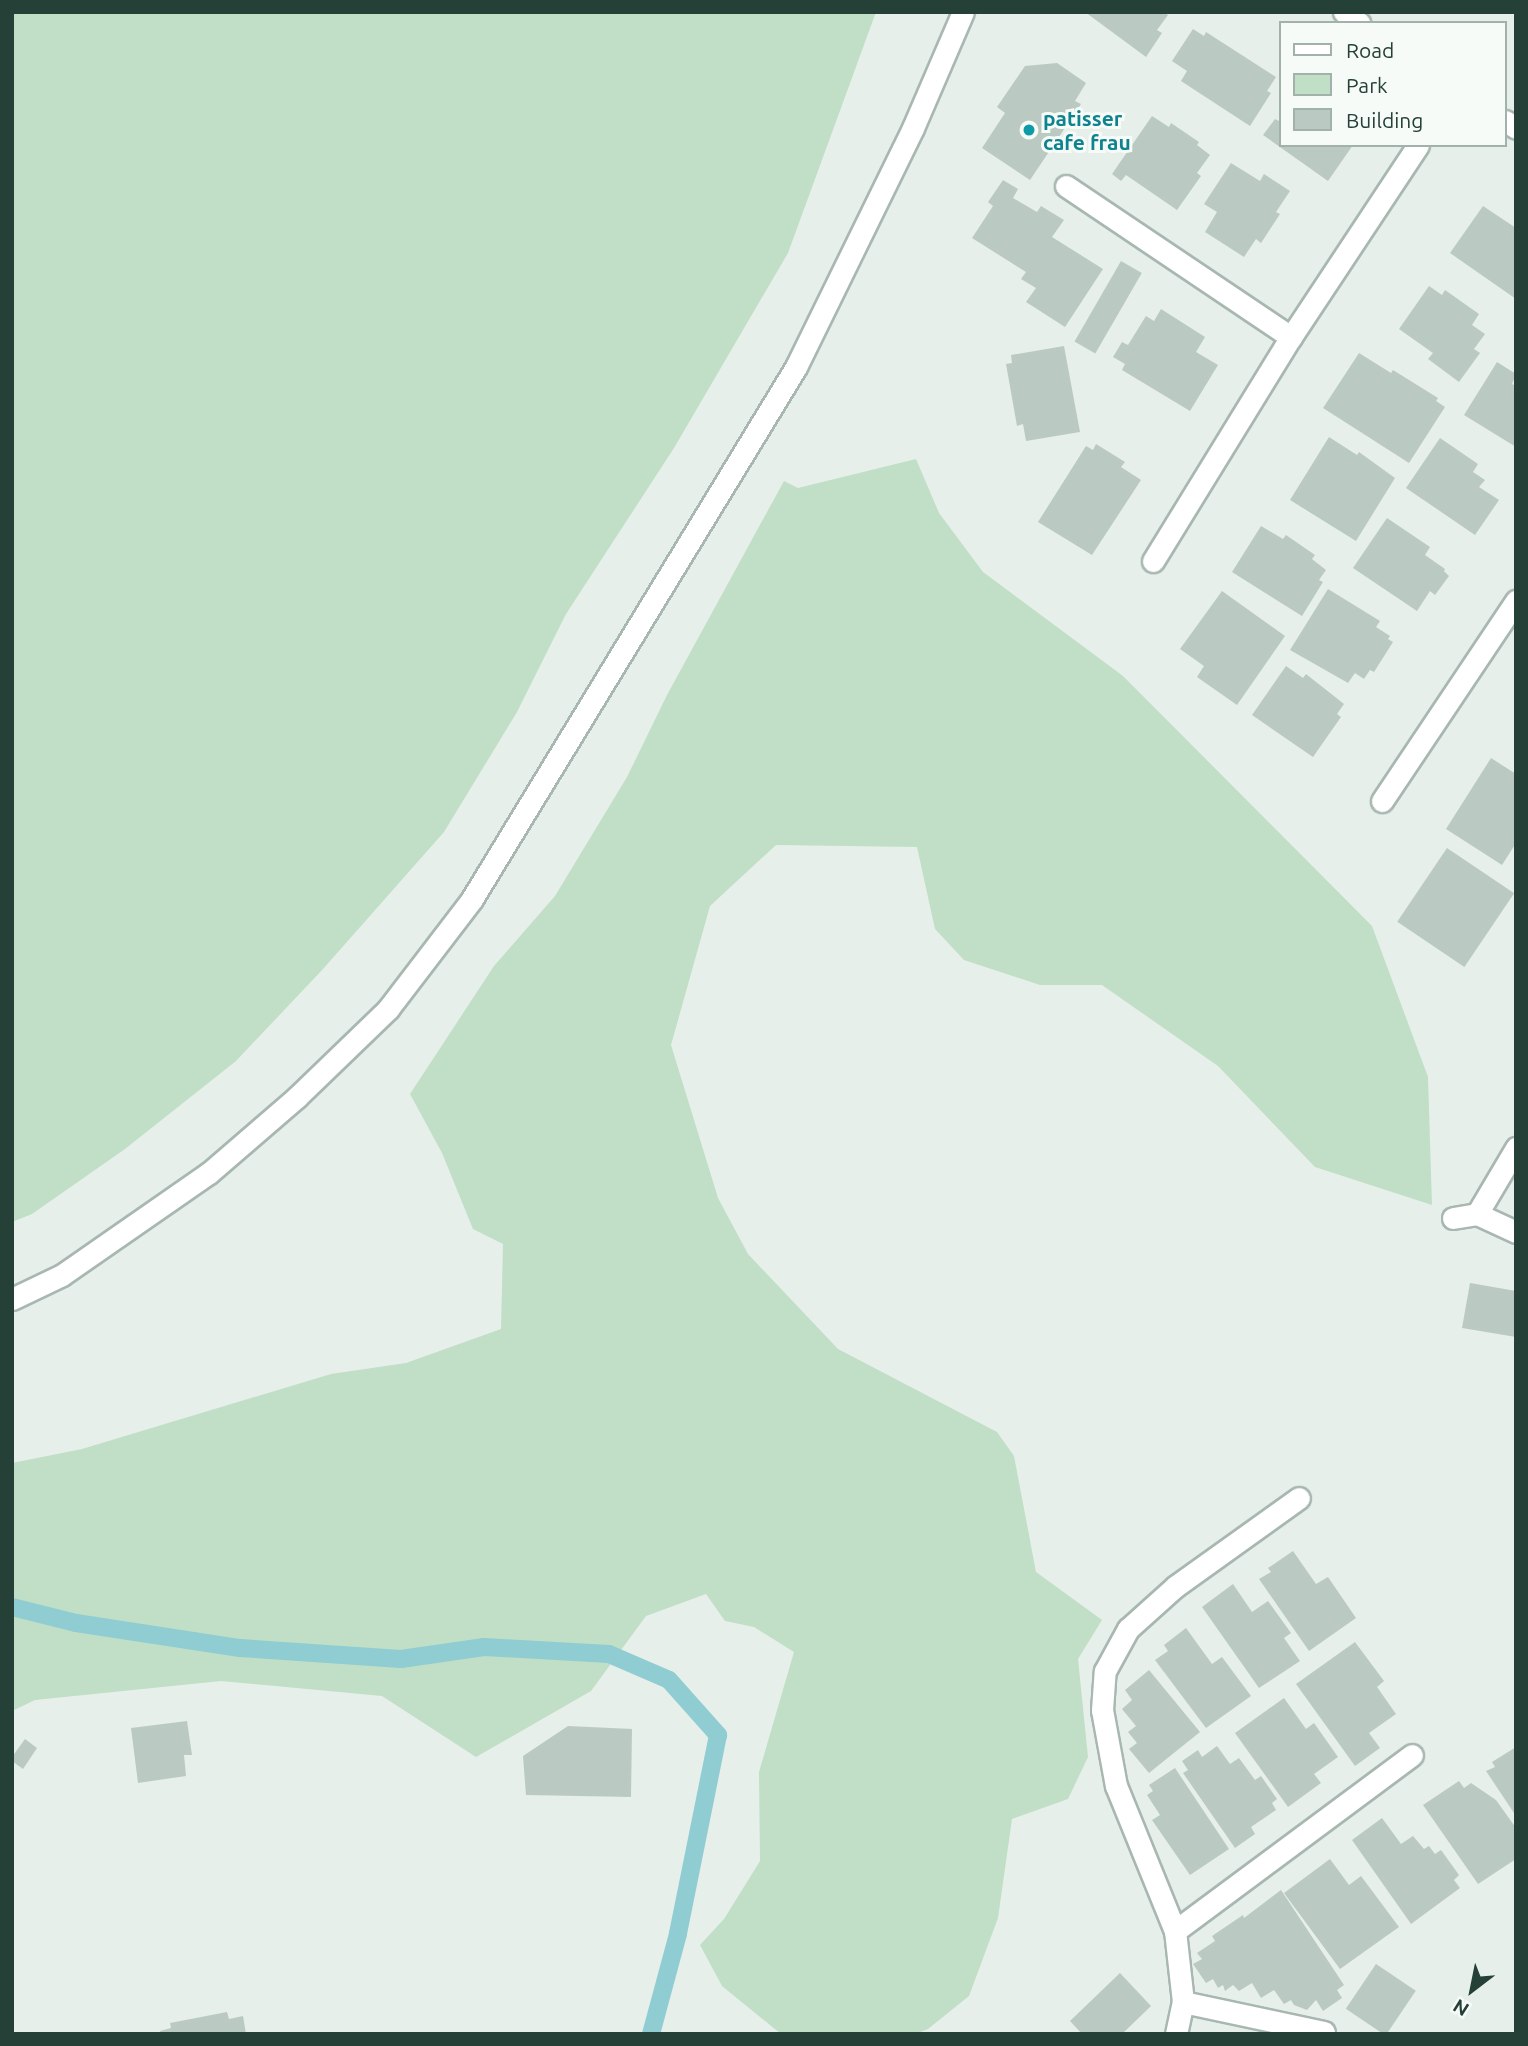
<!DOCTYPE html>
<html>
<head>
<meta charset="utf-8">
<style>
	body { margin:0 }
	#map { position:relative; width:1528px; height:2046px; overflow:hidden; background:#e6efea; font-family:Ubuntu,sans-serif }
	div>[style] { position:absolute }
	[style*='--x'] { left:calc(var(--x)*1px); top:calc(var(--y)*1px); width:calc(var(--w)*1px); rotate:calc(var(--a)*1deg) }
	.green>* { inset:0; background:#c0dfc6 }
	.stream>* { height:18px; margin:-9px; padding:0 9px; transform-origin:9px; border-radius:9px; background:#8fcdd2 }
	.building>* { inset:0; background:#bbc9c3; transform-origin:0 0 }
	.roads { filter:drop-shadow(2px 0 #a8b7b1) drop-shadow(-2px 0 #a8b7b1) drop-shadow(0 2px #a8b7b1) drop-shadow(0 -2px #a8b7b1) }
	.lane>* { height:21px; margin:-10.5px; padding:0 10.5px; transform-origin:10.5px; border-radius:10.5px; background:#fff }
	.street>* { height:21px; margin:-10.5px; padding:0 10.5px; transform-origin:10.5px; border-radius:10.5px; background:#fff }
	.secondary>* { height:21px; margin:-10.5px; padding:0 10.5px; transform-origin:10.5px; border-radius:10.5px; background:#fff }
	.dots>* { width:19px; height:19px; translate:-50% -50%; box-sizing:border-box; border:4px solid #f7fbf8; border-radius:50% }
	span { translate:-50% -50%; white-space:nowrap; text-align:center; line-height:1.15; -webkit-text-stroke:6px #f7fbf8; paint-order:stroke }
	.culture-label { font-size:21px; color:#0d838f; font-weight:700 }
	.left { translate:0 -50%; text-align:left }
	.frame { position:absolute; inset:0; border:14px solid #254137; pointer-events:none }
	.legend { position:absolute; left:1279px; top:21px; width:228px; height:126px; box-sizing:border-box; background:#f7fbf8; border:2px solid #a3b1ab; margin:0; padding:9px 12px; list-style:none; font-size:21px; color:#254137 }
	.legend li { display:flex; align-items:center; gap:14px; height:35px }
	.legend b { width:35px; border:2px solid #a3b1ab }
	.north { position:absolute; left:1437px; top:1955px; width:70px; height:70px; -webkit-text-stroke:5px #f7fbf8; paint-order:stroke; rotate:212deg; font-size:19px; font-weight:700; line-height:28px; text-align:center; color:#254137 }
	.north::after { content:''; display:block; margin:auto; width:24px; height:32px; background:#254137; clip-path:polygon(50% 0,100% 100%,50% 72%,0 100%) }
</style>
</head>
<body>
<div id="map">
	<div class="green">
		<i style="clip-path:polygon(12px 12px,876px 12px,788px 253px,674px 448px,566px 614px,517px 712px,444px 832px,323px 969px,236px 1061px,125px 1149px,32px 1214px,12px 1222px)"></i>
		<i style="clip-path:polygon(916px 459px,939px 513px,983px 572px,1123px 676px,1372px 926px,1428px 1077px,1432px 1205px,1315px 1167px,1218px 1066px,1102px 985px,1040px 985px,964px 960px,935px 929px,917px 847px,776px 845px,710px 906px,671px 1045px,718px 1198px,748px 1254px,838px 1349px,997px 1432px,1014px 1456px,1036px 1572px,1102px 1620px,1078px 1659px,1088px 1757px,1068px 1799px,1012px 1819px,998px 1918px,969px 1996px,928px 2029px,915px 2034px,781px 2034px,722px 1986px,700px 1945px,724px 1919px,760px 1861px,759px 1772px,794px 1652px,754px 1627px,725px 1621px,706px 1594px,646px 1616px,591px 1691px,476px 1757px,382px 1696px,221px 1681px,35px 1700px,12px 1711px,12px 1463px,82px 1449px,331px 1374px,406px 1363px,501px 1329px,503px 1244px,473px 1229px,442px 1153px,410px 1094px,494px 966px,555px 896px,627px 777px,667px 695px,784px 481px,798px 488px)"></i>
	</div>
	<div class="stream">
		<i style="--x:12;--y:1607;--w:66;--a:14"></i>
		<i style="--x:76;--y:1623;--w:166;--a:8.7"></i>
		<i style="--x:240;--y:1648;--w:161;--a:3.9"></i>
		<i style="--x:401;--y:1659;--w:84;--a:-8.2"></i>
		<i style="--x:484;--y:1647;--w:125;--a:3.2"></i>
		<i style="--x:609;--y:1654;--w:65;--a:23.4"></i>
		<i style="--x:669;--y:1680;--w:74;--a:48.3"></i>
		<i style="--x:718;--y:1735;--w:203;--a:101.4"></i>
		<i style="--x:678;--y:1934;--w:104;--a:105.1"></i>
	</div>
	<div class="building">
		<i style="clip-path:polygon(1085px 12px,1163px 12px,1168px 15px,1157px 30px,1162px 33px,1146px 57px)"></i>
		<i style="clip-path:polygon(1193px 29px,1204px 36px,1206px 32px,1276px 77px,1267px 91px,1271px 93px,1250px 126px,1181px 81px,1187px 71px,1172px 61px)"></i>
		<i style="clip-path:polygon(1057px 63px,1086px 83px,1075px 101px,1081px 104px,1030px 180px,982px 148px,1005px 113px,997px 107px,1025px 66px)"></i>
		<i style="clip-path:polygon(1152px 116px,1169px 127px,1171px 123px,1199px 142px,1197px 145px,1210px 155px,1197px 173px,1201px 176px,1177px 210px,1126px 175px,1121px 181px,1112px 174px)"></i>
		<i style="clip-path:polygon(1281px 118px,1281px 145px,1353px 145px,1328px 181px,1263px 135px,1275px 119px,1279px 121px)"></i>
		<i style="clip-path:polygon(1231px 163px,1260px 181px,1264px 174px,1290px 191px,1276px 212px,1280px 214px,1261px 243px,1256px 239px,1244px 257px,1205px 232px,1217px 212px,1204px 204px)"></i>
		<i style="clip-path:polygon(1003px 180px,1018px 189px,1013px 198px,1037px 212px,1041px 206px,1064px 220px,1052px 237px,1103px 269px,1065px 327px,1026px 302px,1036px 288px,1021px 279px,1026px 272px,972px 238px,993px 206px,988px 202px)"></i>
		<i style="clip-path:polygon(1483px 206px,1516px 228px,1516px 299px,1450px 253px)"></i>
		<i style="left:1121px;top:261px;width:24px;height:93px;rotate:30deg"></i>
		<i style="clip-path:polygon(1429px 286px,1442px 295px,1445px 290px,1479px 314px,1472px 325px,1485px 334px,1474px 349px,1480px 353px,1459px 382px,1428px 359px,1433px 353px,1399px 329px)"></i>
		<i style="clip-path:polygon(1161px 309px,1205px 337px,1196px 352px,1218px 365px,1190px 411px,1122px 370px,1125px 364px,1113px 357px,1122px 342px,1128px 345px,1146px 316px,1154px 321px)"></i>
		<i style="clip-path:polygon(1064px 346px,1080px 432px,1026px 441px,1023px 424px,1017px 426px,1006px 364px,1012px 363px,1011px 355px)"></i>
		<i style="clip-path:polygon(1359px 353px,1391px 373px,1393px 370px,1438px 398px,1436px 401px,1445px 407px,1409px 463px,1323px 408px)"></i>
		<i style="clip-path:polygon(1497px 362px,1516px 374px,1512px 384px,1516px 386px,1516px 447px,1464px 415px)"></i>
		<i style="clip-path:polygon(1329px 437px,1357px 455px,1359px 452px,1395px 478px,1356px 541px,1290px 500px)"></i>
		<i style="clip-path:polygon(1440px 438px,1478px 464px,1473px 472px,1485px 480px,1479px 487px,1499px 500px,1475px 535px,1406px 488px)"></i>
		<i style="clip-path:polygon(1096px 444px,1125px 462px,1121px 467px,1141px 480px,1092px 555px,1038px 522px,1086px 446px,1093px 450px)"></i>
		<i style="clip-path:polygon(1387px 518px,1430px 547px,1425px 555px,1445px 569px,1444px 571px,1449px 576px,1435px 595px,1430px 591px,1417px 611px,1353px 568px)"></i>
		<i style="clip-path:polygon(1261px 526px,1283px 539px,1286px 535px,1315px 555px,1312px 559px,1326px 570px,1319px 580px,1323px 582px,1302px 616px,1232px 572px)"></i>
		<i style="clip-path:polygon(1328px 589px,1380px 621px,1376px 627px,1390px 636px,1388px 639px,1393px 642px,1374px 672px,1370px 670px,1364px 679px,1355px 673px,1348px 683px,1290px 650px)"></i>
		<i style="clip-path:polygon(1222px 591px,1285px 636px,1237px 705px,1197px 677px,1204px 666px,1180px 649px)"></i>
		<i style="clip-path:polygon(1286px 666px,1303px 678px,1306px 674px,1344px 704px,1337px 714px,1341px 717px,1313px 757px,1252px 715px)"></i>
		<i style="clip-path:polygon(1491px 758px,1516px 774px,1516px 843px,1502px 865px,1446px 829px)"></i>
		<i style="left:1447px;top:848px;width:81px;height:89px;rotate:34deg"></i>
		<i style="clip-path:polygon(1470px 1283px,1516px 1291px,1516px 1337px,1462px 1328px)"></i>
		<i style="clip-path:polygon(1293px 1551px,1316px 1584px,1328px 1577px,1356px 1618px,1309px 1651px,1259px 1579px,1271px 1572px,1268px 1568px)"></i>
		<i style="clip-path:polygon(1233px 1584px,1252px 1612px,1268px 1601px,1291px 1633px,1284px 1638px,1300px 1661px,1259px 1688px,1202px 1607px)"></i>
		<i style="clip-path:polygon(1186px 1628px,1212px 1664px,1222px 1657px,1251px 1696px,1206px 1728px,1155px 1660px,1168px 1651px,1164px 1645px)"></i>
		<i style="clip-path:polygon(1355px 1642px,1384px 1681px,1377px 1687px,1396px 1714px,1369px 1733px,1380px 1748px,1355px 1766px,1296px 1684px)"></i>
		<i style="clip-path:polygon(1149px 1670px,1200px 1732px,1149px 1773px,1129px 1749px,1137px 1743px,1128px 1732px,1136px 1726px,1122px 1709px,1132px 1700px,1125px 1690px)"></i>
		<i style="clip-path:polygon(1284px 1698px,1306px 1729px,1314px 1723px,1338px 1757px,1314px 1774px,1321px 1783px,1288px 1807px,1235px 1733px)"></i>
		<i style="clip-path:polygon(187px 1721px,192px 1755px,184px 1755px,186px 1776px,138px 1783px,131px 1728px)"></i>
		<i style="clip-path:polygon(568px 1726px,632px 1729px,631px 1797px,526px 1795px,523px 1756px)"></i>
		<i style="clip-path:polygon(25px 1739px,37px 1748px,23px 1769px,12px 1761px,12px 1757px)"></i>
		<i style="clip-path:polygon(1217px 1746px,1230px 1764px,1239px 1758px,1255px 1780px,1261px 1776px,1277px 1799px,1272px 1803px,1276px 1810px,1251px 1827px,1255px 1834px,1235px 1848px,1183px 1773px,1188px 1770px,1182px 1761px,1198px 1750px,1202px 1757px)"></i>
		<i style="clip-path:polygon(1516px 1747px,1516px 1816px,1486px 1771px,1495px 1767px,1492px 1762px)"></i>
		<i style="clip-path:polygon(1175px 1768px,1229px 1849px,1190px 1875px,1152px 1820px,1160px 1815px,1147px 1795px,1153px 1791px,1149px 1785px)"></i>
		<i style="clip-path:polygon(1459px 1781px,1464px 1788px,1471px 1783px,1496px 1800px,1516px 1828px,1516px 1859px,1478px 1884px,1423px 1805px)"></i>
		<i style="clip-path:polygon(1382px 1818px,1401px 1844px,1413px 1836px,1424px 1849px,1429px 1846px,1435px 1854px,1441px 1850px,1459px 1875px,1454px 1880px,1460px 1888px,1411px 1924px,1352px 1840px)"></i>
		<i style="clip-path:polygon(1330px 1859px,1349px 1885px,1361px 1876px,1399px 1927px,1340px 1969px,1284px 1893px)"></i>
		<i style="clip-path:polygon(1281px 1890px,1344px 1985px,1337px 1990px,1342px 1998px,1323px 2011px,1316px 2000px,1307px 2010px,1294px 2005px,1291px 2000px,1284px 2004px,1274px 1990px,1261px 1998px,1252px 1983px,1239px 1991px,1233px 1985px,1225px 1991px,1223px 1985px,1218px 1988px,1213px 1979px,1206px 1983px,1193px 1964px,1202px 1959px,1197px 1953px,1215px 1941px,1212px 1936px,1243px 1915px,1244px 1918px)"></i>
		<i style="left:1376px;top:1964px;width:48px;height:54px;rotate:34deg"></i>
		<i style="clip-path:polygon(1120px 1973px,1151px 2006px,1122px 2034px,1082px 2034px,1070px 2021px)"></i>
		<i style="clip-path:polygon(227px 2012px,229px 2019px,243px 2016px,246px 2034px,161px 2034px,160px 2031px,171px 2028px,170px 2023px)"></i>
	</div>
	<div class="roads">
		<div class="lane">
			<i style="--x:1175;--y:1931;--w:295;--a:-36.6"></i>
			<i style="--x:1183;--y:2002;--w:144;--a:12"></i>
		</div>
		<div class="street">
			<i style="--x:1344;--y:12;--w:19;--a:36"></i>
			<i style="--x:1505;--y:121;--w:13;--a:32"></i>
			<i style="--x:1066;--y:186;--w:271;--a:33.9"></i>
			<i style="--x:1153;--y:561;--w:263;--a:-58.4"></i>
			<i style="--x:1291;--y:337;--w:230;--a:-56.5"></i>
			<i style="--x:1382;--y:801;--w:241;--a:-56.2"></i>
			<i style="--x:1477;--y:1214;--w:43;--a:24.8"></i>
			<i style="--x:1453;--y:1218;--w:24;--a:-9"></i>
			<i style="--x:1477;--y:1214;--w:77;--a:-59.4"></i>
			<i style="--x:1176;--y:2034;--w:33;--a:-78"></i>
			<i style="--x:1183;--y:2002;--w:71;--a:-96.4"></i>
			<i style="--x:1175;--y:1931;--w:157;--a:-112.1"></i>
			<i style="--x:1116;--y:1786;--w:77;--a:-100.4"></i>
			<i style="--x:1102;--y:1710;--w:39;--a:-86"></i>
			<i style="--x:1105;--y:1671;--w:48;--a:-61.3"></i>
			<i style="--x:1128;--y:1629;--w:64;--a:-41.9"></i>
			<i style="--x:1176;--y:1586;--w:151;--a:-35.6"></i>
		</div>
		<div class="secondary">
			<i style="--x:12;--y:1299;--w:55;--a:-25.6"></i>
			<i style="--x:62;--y:1275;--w:179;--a:-34.8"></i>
			<i style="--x:209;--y:1173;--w:116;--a:-40.8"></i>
			<i style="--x:297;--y:1097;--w:127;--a:-44"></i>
			<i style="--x:388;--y:1009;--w:138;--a:-52.6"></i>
			<i style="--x:472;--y:899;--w:623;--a:-58.66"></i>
			<i style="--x:796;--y:367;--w:266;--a:-63.9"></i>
			<i style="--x:913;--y:128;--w:126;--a:-66.7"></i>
		</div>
	</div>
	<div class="dots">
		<i style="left:1029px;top:130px;background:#0f9aa8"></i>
	</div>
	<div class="culture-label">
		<span class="left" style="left:1043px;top:130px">patisser<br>cafe frau</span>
	</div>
	<div class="frame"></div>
	<ul class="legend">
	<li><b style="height:9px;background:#fff"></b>Road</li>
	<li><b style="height:19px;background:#c0dfc6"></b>Park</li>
	<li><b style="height:19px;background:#bbc9c3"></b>Building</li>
	</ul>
	<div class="north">N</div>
</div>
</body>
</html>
